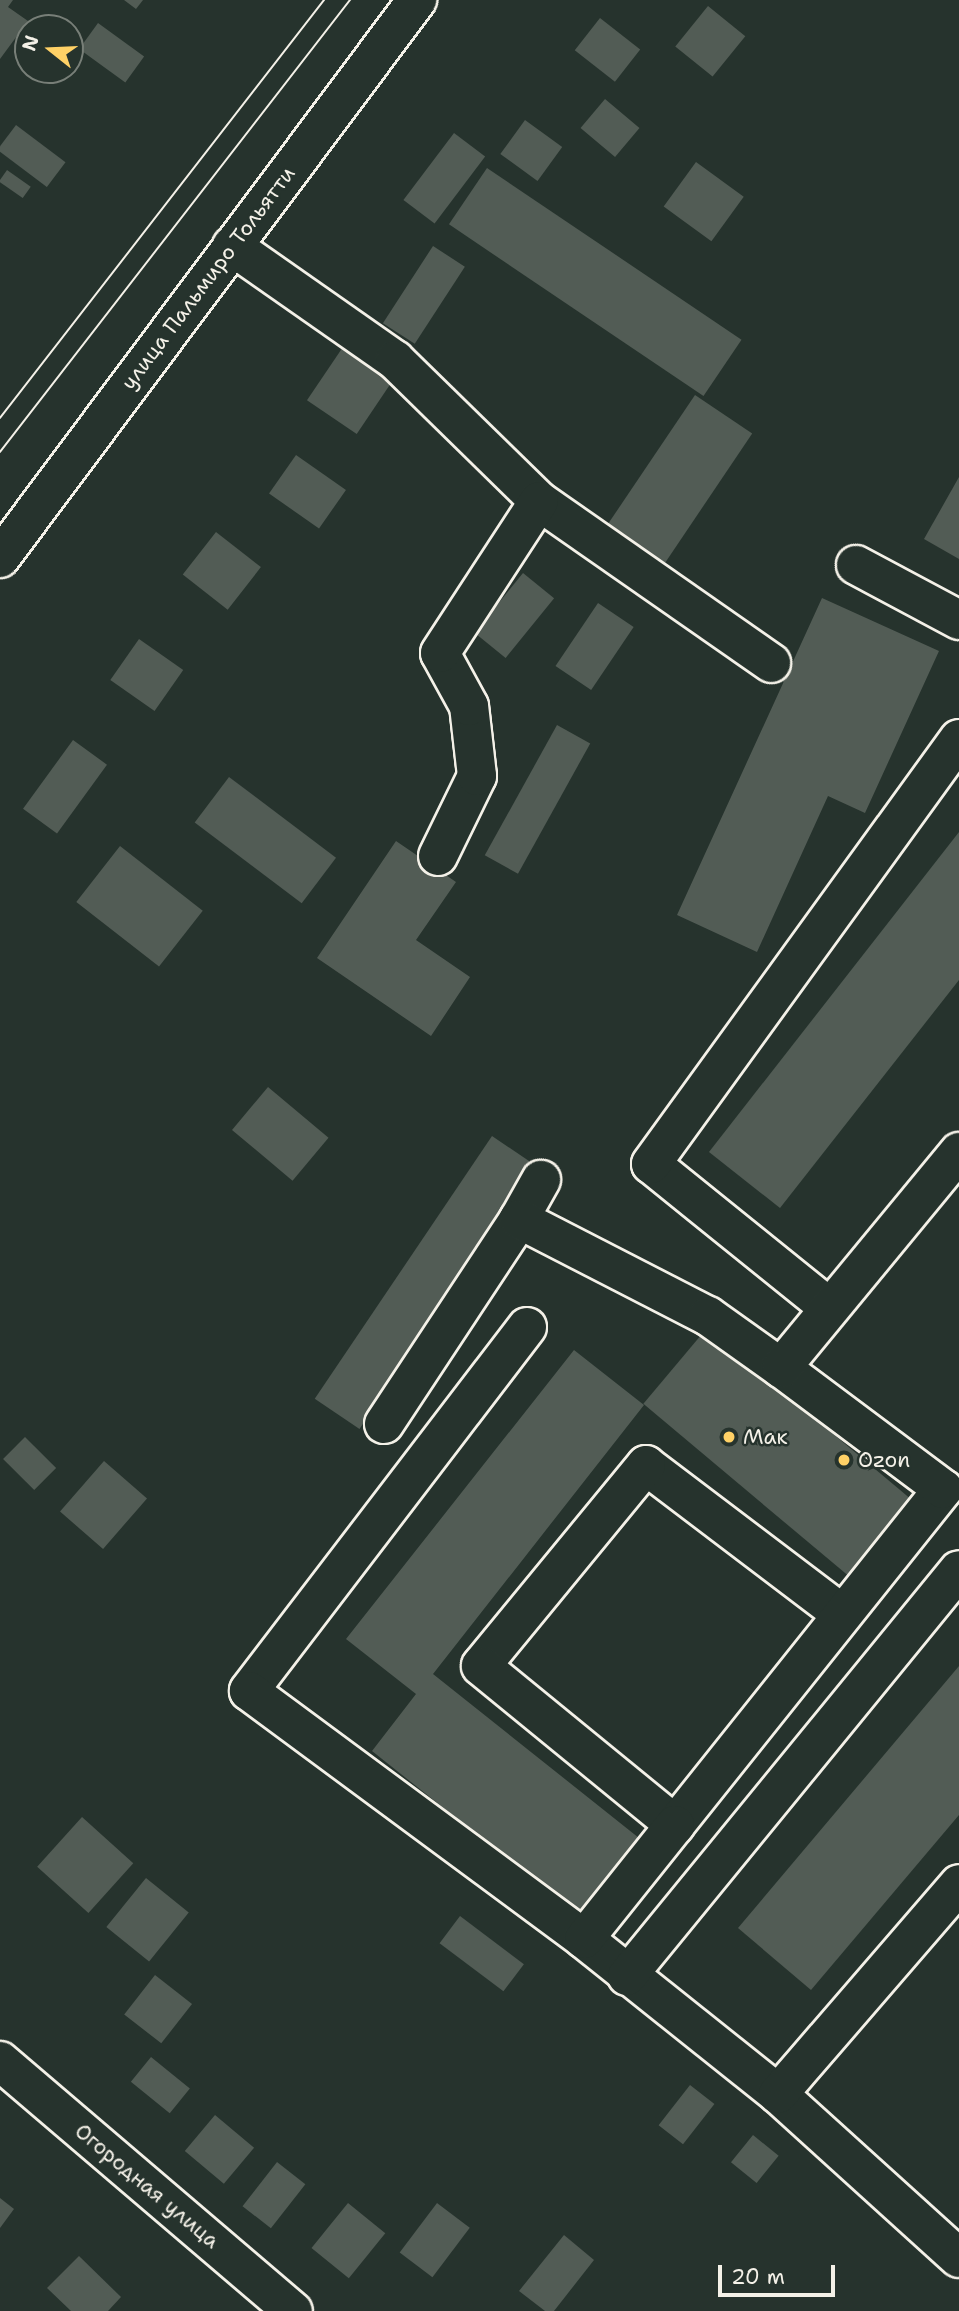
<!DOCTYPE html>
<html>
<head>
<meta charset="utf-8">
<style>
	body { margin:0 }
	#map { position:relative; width:959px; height:2311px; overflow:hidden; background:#26332d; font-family:"Shantell Sans",sans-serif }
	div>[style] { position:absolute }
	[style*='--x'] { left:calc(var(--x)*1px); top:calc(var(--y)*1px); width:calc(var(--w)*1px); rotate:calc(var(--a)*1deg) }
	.building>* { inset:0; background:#525c55; transform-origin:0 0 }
	.roads { filter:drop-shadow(2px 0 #f4f1e8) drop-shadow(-2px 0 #f4f1e8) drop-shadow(0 2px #f4f1e8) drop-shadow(0 -2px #f4f1e8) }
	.minor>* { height:38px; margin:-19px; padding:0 19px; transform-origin:19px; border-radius:19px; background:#26332d }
	.tram>* { height:2px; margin:-1px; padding:0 1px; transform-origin:1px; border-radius:1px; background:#f4f1e8 }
	.dots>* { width:19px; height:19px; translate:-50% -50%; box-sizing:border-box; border:4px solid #26332d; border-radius:50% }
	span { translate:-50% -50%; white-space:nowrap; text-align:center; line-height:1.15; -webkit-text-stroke:5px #26332d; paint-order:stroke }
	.street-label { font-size:21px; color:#f4f1e8 }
	.poi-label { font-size:21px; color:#f4f1e8 }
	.left { translate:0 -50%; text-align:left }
	.north { position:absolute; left:14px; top:14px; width:70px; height:70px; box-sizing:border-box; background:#26332d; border:2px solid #787f78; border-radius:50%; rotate:288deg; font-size:19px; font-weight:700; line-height:28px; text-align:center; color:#f4f1e8 }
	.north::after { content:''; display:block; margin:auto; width:24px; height:32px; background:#ffd166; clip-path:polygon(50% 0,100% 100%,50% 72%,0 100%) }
	.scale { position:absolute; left:718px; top:2265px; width:117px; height:32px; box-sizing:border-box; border:4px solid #f4f1e8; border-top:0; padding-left:9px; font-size:21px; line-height:24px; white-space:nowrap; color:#f4f1e8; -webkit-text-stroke:5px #26332d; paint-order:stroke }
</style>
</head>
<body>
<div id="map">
	<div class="building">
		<i style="clip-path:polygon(0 0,13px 0,8px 7px,28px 21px,0 59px)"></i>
		<i style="clip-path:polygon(124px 0,143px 0,136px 9px)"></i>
		<i style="left:708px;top:6px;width:48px;height:52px;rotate:39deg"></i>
		<i style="left:600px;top:18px;width:51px;height:41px;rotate:38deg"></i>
		<i style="left:98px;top:23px;width:57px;height:32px;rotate:36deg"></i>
		<i style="left:605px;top:99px;width:45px;height:38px;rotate:40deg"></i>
		<i style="left:525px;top:120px;width:46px;height:42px;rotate:36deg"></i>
		<i style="left:16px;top:125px;width:62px;height:31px;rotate:37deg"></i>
		<i style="left:454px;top:133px;width:39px;height:84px;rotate:37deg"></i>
		<i style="left:696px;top:162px;width:59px;height:55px;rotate:36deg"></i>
		<i style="left:487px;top:168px;width:307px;height:68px;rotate:34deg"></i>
		<i style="left:7px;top:170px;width:29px;height:14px;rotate:35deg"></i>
		<i style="left:433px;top:246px;width:38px;height:92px;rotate:33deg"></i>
		<i style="left:345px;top:344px;width:60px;height:68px;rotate:34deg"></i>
		<i style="left:695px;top:395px;width:69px;height:156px;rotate:34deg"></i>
		<i style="left:296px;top:455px;width:61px;height:47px;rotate:35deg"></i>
		<i style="clip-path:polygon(959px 477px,959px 559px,924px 539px)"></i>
		<i style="left:216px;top:532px;width:57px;height:54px;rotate:38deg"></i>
		<i style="left:523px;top:573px;width:40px;height:77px;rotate:39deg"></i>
		<i style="clip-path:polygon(822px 598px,939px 651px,865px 813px,828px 796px,757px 952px,677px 915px)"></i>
		<i style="left:598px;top:603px;width:43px;height:76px;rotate:34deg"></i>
		<i style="left:139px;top:639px;width:54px;height:50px;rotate:35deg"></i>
		<i style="left:557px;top:725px;width:38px;height:149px;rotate:29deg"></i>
		<i style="left:73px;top:740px;width:42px;height:85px;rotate:36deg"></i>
		<i style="left:229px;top:777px;width:134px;height:57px;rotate:37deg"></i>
		<i style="clip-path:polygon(959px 832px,959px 980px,780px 1208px,709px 1152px)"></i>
		<i style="clip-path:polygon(396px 841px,456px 882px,416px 940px,470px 977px,431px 1036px,317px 958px)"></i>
		<i style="left:120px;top:846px;width:105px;height:71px;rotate:38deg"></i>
		<i style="left:268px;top:1087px;width:79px;height:56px;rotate:40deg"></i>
		<i style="left:492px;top:1136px;width:54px;height:317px;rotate:34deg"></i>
		<i style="left:707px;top:1328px;width:275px;height:99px;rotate:40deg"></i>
		<i style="clip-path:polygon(574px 1350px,644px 1405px,433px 1674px,639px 1838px,578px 1915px,372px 1751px,416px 1694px,346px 1639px)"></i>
		<i style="left:25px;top:1437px;width:44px;height:31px;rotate:45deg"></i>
		<i style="left:104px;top:1461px;width:57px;height:67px;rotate:41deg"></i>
		<i style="clip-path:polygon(959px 1666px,959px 1815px,811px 1990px,738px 1928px)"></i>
		<i style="left:82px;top:1817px;width:69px;height:67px;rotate:42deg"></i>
		<i style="left:146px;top:1878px;width:55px;height:63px;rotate:39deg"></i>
		<i style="left:460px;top:1916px;width:80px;height:34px;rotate:37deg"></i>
		<i style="left:155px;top:1975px;width:47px;height:50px;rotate:38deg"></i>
		<i style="left:151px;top:2057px;width:50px;height:32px;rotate:39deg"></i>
		<i style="left:690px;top:2085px;width:31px;height:51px;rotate:38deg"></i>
		<i style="left:215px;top:2115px;width:51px;height:47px;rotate:40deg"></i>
		<i style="left:753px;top:2135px;width:33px;height:35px;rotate:39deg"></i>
		<i style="left:277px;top:2162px;width:36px;height:56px;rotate:38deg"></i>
		<i style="clip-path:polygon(0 2198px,14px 2209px,0 2228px)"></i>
		<i style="left:348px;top:2203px;width:48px;height:58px;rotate:39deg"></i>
		<i style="left:437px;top:2203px;width:41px;height:62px;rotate:37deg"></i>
		<i style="clip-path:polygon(564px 2235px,594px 2260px,554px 2311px,545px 2311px,519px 2291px)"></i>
		<i style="clip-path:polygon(79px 2256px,121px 2297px,108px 2311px,71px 2311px,47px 2288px)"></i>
	</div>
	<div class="roads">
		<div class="minor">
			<i style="--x:232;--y:246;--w:199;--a:35"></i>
			<i style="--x:395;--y:360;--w:202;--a:44.4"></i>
			<i style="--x:539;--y:501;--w:283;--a:34.9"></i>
			<i style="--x:0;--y:558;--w:697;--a:-53.23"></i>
			<i style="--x:856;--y:565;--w:117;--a:28.1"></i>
			<i style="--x:438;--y:856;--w:89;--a:-64"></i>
			<i style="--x:477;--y:776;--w:70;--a:-96.5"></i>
			<i style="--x:469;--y:706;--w:60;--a:-118.7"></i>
			<i style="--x:440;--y:653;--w:181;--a:-56.9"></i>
			<i style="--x:519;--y:1219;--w:45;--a:-60.6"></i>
			<i style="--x:827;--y:1306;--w:226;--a:-141.1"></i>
			<i style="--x:651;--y:1164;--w:525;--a:-54.07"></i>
			<i style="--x:527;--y:1327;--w:458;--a:127.4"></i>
			<i style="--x:249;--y:1691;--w:417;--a:36.5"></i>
			<i style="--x:584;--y:1939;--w:248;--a:38.6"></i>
			<i style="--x:778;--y:2094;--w:244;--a:42.2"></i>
			<i style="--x:384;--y:1424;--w:245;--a:-56.6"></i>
			<i style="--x:519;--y:1219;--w:212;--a:27.2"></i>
			<i style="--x:708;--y:1316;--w:90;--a:35.5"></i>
			<i style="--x:842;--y:1614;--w:246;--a:-142.8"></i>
			<i style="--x:646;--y:1465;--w:260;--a:129.4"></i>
			<i style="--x:481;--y:1666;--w:251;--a:39.3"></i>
			<i style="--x:675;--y:1825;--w:430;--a:-51.4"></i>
			<i style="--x:943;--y:1489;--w:202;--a:-143.2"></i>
			<i style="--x:781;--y:1368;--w:280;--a:-50.5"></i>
			<i style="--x:584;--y:1939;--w:146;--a:-51.4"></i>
			<i style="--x:627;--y:1976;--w:524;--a:-50.73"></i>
			<i style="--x:0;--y:2061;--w:385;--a:40.5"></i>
			<i style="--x:778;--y:2094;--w:277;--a:-49.2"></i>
		</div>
	</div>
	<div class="tram">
		<i style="--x:0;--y:418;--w:529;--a:-52.22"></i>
		<i style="--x:0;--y:452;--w:572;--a:-52.25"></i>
	</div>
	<div class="dots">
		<i style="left:729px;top:1437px;background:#ffd166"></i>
		<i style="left:844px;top:1460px;background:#ffd166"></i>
	</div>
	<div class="street-label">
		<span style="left:208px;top:278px;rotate:-53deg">улица Пальмиро Тольятти</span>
		<span style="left:147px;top:2186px;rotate:40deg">Огородная улица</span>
	</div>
	<div class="poi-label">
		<span class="left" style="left:743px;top:1437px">Мак</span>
		<span class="left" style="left:858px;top:1460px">Ozon</span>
	</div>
	<div class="north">N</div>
	<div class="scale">20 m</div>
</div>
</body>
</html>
